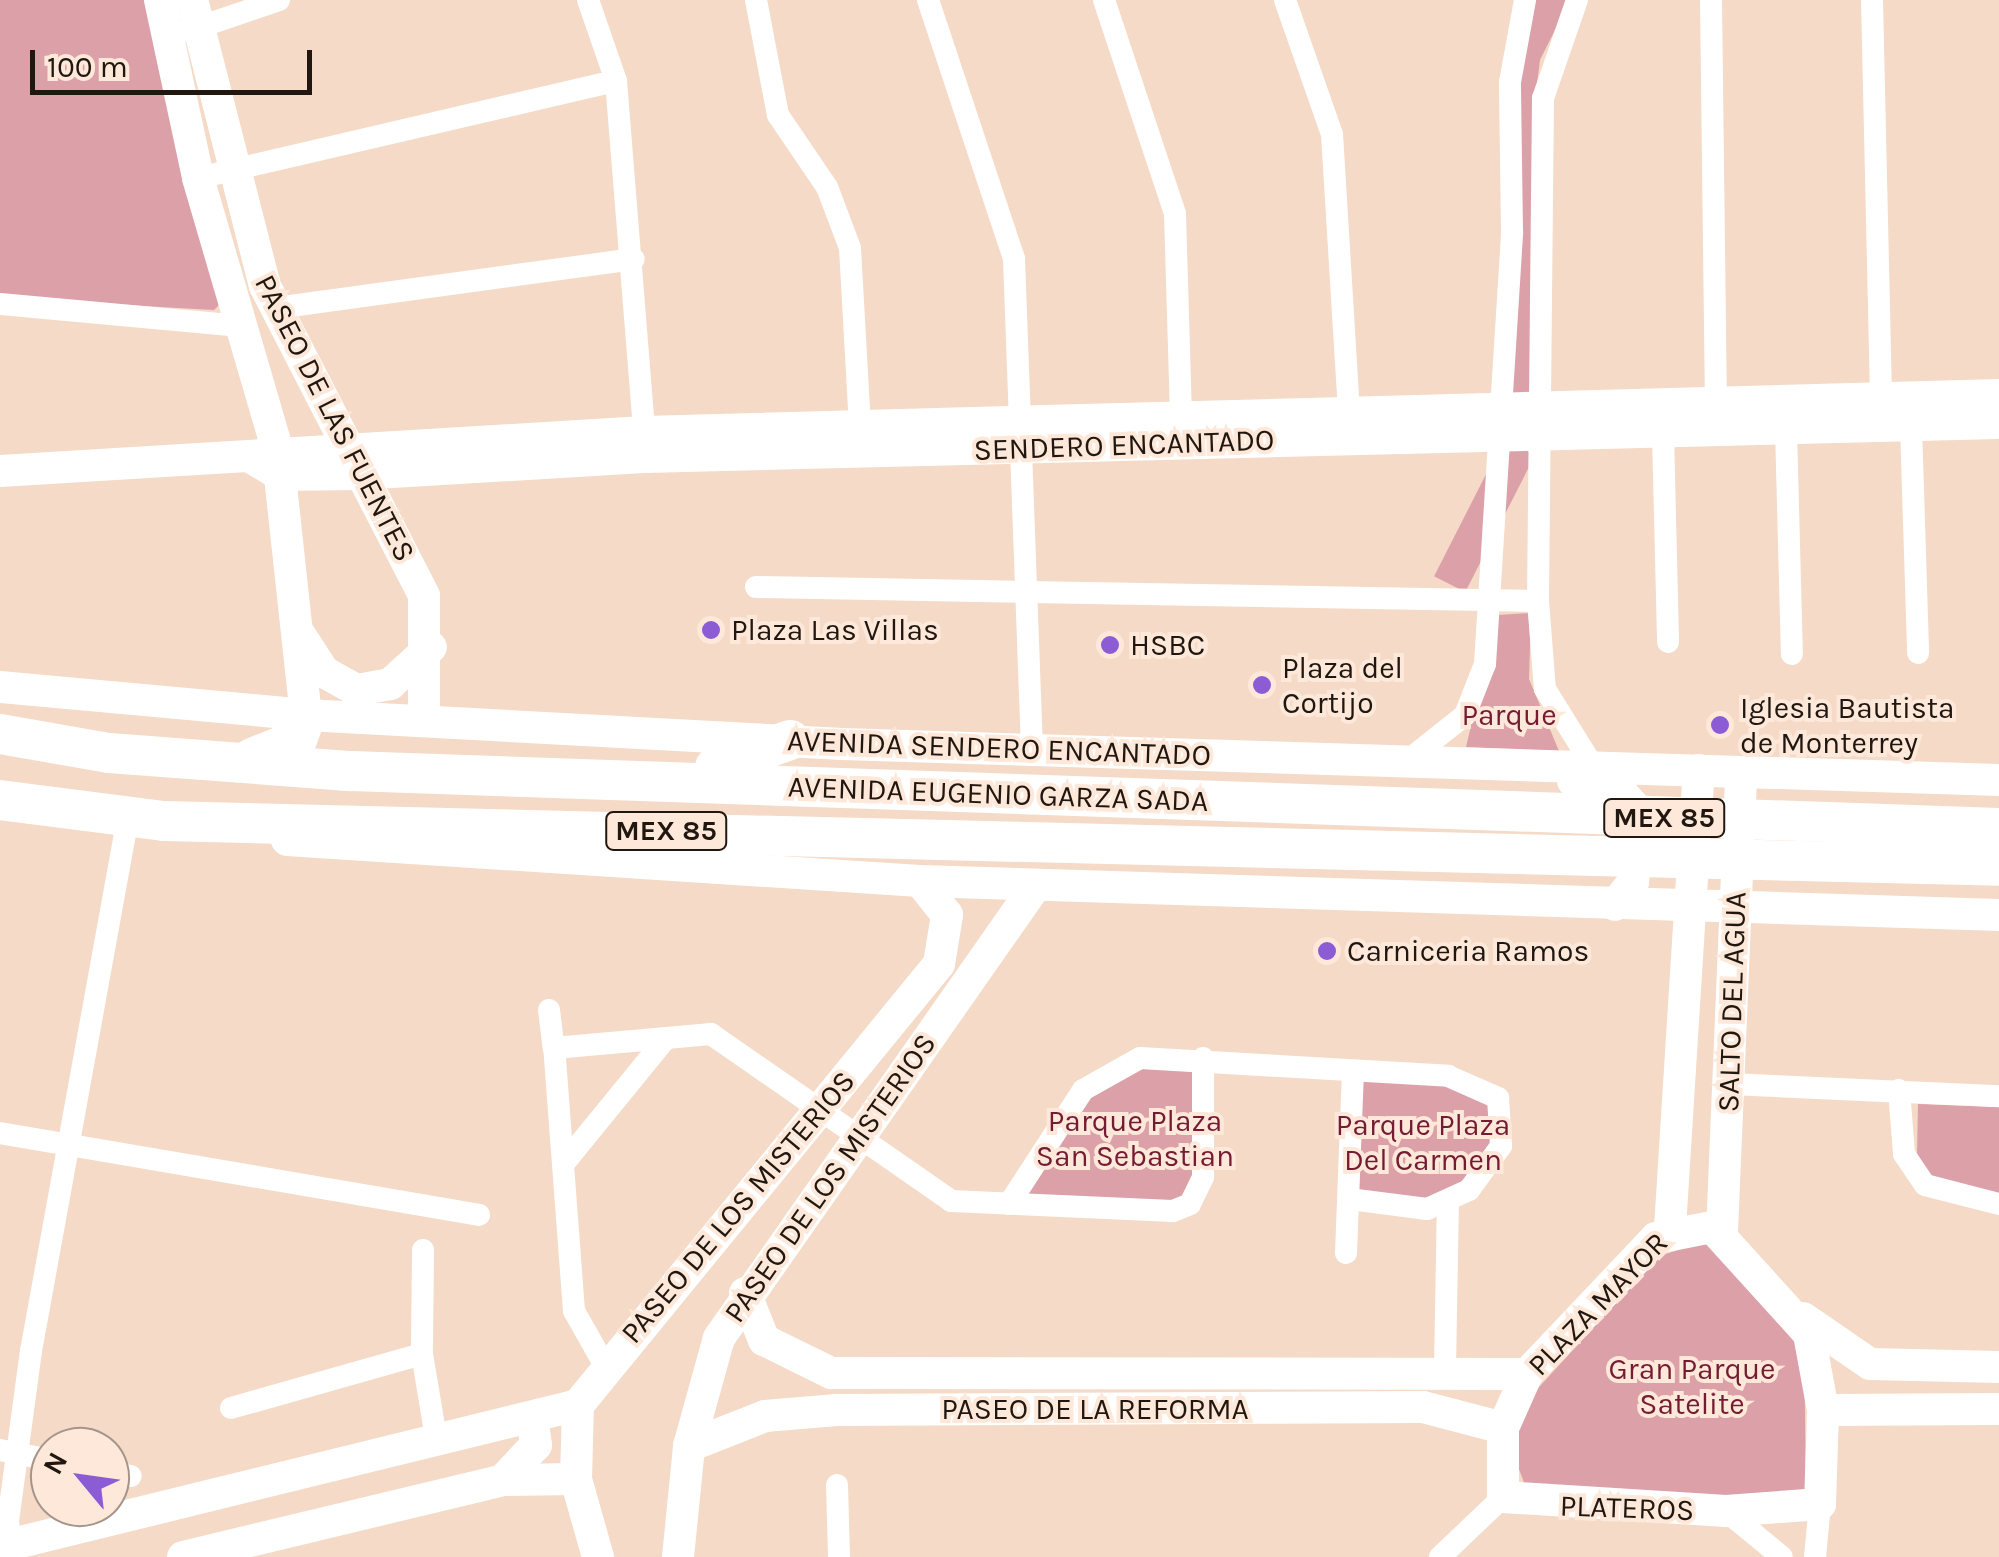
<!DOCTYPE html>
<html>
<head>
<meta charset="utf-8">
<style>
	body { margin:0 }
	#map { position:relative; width:1999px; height:1557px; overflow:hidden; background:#f4dac7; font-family:Karla,sans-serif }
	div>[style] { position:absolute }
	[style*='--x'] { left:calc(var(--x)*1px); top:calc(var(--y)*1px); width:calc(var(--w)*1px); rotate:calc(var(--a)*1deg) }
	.green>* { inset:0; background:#dca0a9; transform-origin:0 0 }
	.street>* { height:22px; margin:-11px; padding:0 11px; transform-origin:11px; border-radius:11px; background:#fff }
	.secondary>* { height:32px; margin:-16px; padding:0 16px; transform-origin:16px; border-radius:16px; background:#fff }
	.highway>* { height:40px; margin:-20px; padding:0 20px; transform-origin:20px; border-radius:20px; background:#fff }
	.dots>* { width:28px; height:28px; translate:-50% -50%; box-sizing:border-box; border:5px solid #fee8d9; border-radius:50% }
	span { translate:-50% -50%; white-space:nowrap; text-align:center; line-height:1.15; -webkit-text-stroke:8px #fee8d9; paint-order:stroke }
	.shield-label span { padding:2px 8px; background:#fee8d9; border:2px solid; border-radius:8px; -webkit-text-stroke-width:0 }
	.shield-label { font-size:28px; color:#201710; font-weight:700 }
	.street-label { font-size:30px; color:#201710 }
	.poi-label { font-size:30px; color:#201710 }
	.left { translate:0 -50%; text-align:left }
	.park-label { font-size:30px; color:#751b33 }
	.north { position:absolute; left:30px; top:1427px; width:100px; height:100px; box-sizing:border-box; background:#fee8d9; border:2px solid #a59489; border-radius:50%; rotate:299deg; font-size:28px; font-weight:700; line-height:40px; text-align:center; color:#201710 }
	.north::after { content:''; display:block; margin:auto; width:35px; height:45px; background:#8c5cd5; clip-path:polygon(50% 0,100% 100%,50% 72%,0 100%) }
	.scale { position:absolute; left:30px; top:50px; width:282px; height:45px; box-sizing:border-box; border:5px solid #201710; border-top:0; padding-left:12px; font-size:30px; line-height:35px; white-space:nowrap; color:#201710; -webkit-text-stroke:8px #fee8d9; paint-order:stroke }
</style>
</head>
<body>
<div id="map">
	<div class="green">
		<i style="clip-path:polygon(0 0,147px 0,224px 300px,214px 310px,0 298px)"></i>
		<i style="clip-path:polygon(1530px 0,1570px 0,1540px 60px,1536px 92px,1535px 398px,1504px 401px,1515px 112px)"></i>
		<i style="left:1504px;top:439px;width:35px;height:154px;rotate:27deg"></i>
		<i style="clip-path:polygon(1531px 613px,1529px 679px,1559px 751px,1466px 747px,1497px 615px)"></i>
		<i style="clip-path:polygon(1203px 1058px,1190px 1204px,1009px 1204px,1099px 1075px)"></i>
		<i style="clip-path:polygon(1353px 1073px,1488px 1087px,1501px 1146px,1448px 1205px,1349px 1199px)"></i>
		<i style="clip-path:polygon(1918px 1104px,1999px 1107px,1999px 1199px,1932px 1187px,1917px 1154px)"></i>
		<i style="clip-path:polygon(1708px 1241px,1804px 1333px,1806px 1499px,1532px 1504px,1516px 1461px,1519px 1409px,1659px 1256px)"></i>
	</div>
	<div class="street">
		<i style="--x:588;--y:0;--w:86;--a:70.9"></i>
		<i style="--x:616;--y:81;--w:365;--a:85.4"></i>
		<i style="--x:756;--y:0;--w:117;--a:79.2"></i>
		<i style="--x:778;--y:115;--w:87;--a:55.8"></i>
		<i style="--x:827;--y:187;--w:65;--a:69.3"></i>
		<i style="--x:850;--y:248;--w:180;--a:86.8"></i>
		<i style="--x:928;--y:0;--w:273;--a:71.6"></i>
		<i style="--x:1014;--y:259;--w:490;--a:87.9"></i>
		<i style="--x:1104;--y:0;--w:225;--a:71.6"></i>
		<i style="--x:1175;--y:214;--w:203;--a:88.3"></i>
		<i style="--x:1285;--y:0;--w:142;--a:70.7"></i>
		<i style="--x:1332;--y:134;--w:278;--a:86.5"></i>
		<i style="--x:1577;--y:0;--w:104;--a:109.1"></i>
		<i style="--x:1543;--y:98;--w:503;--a:90.57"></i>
		<i style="--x:1538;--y:601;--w:88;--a:85.5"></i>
		<i style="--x:1545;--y:689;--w:87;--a:58.1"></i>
		<i style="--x:1711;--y:0;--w:404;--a:89.3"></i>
		<i style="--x:1872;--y:0;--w:397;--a:88.7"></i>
		<i style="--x:188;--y:31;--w:96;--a:-18.8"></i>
		<i style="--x:198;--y:178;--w:429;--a:-13.1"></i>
		<i style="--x:0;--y:304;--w:242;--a:5.2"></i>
		<i style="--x:276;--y:308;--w:361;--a:-7.8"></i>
		<i style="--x:1911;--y:426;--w:227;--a:88.2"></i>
		<i style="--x:1786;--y:429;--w:225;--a:88.5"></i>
		<i style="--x:1663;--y:434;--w:208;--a:88.6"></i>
		<i style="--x:756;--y:587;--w:782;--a:1.03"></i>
		<i style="--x:1407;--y:761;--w:74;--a:-38.4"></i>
		<i style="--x:1465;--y:715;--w:55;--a:-68.6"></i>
		<i style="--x:1485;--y:664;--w:433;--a:-86.4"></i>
		<i style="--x:1512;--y:232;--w:150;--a:-90.8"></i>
		<i style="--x:1510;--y:82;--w:83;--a:-79.6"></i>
		<i style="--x:549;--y:1010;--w:38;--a:83"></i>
		<i style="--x:1730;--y:1084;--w:269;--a:2.6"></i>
		<i style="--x:1899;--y:1090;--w:64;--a:85.5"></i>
		<i style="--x:1904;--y:1154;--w:37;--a:56"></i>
		<i style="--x:1925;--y:1185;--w:76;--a:14.4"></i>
		<i style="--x:0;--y:1133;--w:486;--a:9.7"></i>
		<i style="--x:565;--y:1162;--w:155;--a:-50.8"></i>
		<i style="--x:1009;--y:1204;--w:136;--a:-57"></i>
		<i style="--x:1083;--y:1090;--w:65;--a:-29.3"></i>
		<i style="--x:1140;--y:1058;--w:309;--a:3.3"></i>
		<i style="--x:1448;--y:1076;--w:55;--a:23.7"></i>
		<i style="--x:1498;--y:1098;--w:48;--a:86.4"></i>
		<i style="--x:1501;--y:1146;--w:54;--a:126"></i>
		<i style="--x:1469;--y:1190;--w:46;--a:155.7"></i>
		<i style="--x:1427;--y:1209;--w:79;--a:-172.7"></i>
		<i style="--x:423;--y:1250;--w:104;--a:90.6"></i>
		<i style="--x:422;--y:1354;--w:85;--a:80.5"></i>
		<i style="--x:1346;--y:1253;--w:180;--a:-87.8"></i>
		<i style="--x:604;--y:1364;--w:61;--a:-119.5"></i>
		<i style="--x:574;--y:1311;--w:264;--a:-94.3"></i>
		<i style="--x:554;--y:1048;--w:158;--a:-5.1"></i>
		<i style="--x:711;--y:1034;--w:292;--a:34.8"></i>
		<i style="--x:951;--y:1201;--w:222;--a:2.6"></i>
		<i style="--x:1173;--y:1211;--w:18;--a:-22"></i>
		<i style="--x:1190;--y:1204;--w:30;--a:-64"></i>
		<i style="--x:1203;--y:1177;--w:119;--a:-90"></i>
		<i style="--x:1445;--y:1369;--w:164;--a:-89"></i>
		<i style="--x:231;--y:1408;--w:198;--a:-15.8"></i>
		<i style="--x:0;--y:1450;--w:51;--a:11.3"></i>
		<i style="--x:110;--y:1472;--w:21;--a:11"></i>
		<i style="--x:837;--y:1485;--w:72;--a:88.4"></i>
		<i style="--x:1726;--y:1511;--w:72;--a:39.4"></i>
		<i style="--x:13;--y:1557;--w:36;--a:-98"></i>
		<i style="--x:8;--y:1521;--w:172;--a:-82.3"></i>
		<i style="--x:31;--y:1351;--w:543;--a:-79.7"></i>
		<i style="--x:1440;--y:1557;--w:87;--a:-43.6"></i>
		<i style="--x:1815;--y:1557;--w:53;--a:-84.6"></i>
	</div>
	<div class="secondary">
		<i style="--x:160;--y:0;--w:182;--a:77.9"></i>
		<i style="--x:198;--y:178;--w:282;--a:73.7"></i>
		<i style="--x:277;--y:449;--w:268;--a:83.8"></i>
		<i style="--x:192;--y:0;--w:295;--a:75.7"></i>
		<i style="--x:265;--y:286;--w:348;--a:62.8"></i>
		<i style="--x:424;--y:596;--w:125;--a:90"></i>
		<i style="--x:252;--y:458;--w:33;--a:31"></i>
		<i style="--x:280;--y:475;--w:79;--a:-0.7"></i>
		<i style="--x:359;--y:474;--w:289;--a:-3.4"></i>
		<i style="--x:647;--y:457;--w:1352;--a:-1.44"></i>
		<i style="--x:0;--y:471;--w:645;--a:-3.47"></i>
		<i style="--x:644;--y:432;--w:1356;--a:-1.56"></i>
		<i style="--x:300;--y:635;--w:44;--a:57"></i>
		<i style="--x:324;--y:672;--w:38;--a:29"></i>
		<i style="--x:357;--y:690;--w:34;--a:-10"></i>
		<i style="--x:390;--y:684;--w:55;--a:-42.1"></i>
		<i style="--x:0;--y:687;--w:307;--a:5.2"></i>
		<i style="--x:306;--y:715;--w:537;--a:3.1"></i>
		<i style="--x:842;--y:744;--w:1158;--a:1.78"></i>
		<i style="--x:1573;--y:781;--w:43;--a:7.9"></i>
		<i style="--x:1616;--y:787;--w:33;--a:47"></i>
		<i style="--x:1638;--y:811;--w:71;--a:94"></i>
		<i style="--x:1633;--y:882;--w:29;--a:128"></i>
		<i style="--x:287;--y:840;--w:634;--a:3.71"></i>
		<i style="--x:920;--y:881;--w:1080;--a:1.8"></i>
		<i style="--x:1712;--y:1227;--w:144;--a:47.8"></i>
		<i style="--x:1809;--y:1334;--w:77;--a:79.6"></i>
		<i style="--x:1823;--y:1410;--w:94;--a:91.8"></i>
		<i style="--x:1820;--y:1504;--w:94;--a:175.7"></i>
		<i style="--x:1726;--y:1511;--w:223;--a:-176.4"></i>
		<i style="--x:1503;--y:1497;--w:69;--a:-90"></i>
		<i style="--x:1503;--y:1428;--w:59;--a:-66"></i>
		<i style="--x:1527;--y:1374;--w:187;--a:-46.5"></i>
		<i style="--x:1656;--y:1238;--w:57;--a:-11.1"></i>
		<i style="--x:1670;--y:1228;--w:459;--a:-86.4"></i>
		<i style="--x:1722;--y:1232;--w:459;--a:-87.6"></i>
		<i style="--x:745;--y:1293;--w:51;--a:68"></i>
		<i style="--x:764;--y:1340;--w:75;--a:26.2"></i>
		<i style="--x:831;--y:1373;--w:696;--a:0.08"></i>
		<i style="--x:1803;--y:1318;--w:81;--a:34.5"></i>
		<i style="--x:1870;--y:1364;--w:129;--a:1.3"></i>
		<i style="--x:1823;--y:1410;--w:176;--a:-0.3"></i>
		<i style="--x:689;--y:1446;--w:82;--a:-21.5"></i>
		<i style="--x:765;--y:1416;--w:72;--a:-4.8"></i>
		<i style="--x:837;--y:1410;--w:586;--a:-0.29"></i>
		<i style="--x:1423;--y:1407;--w:83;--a:14.7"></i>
		<i style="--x:503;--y:1480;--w:48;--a:-46.7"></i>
		<i style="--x:536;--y:1445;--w:27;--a:-98"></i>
		<i style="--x:0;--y:1547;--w:595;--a:-13.8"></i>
		<i style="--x:183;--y:1557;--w:329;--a:-13.5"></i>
		<i style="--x:503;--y:1480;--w:73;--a:-0.8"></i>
		<i style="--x:598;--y:1557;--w:81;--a:-105.8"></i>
		<i style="--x:576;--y:1479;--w:74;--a:-88.5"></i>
		<i style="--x:578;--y:1405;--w:570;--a:-50.7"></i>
		<i style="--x:939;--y:964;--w:50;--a:-80.7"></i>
		<i style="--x:947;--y:915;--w:43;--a:-128.5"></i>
		<i style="--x:678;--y:1557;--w:112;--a:-84.3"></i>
		<i style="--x:689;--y:1446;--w:112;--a:-74.5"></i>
		<i style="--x:719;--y:1338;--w:553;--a:-55.02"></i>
	</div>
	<div class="highway">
		<i style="--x:0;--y:734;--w:111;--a:9.9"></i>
		<i style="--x:109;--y:753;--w:243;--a:4.3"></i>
		<i style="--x:351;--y:771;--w:1649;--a:1.98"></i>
		<i style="--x:252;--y:758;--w:48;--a:-21.8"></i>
		<i style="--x:297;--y:740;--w:27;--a:-70"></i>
		<i style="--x:715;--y:767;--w:80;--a:-19.8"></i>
		<i style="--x:0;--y:800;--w:165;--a:7.3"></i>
		<i style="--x:164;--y:821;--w:1836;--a:1.4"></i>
	</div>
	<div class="dots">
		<i style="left:711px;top:630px;background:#8c5cd5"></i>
		<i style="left:1110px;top:645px;background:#8c5cd5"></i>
		<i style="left:1262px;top:685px;background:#8c5cd5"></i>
		<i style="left:1720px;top:725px;background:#8c5cd5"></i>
		<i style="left:1327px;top:951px;background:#8c5cd5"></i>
	</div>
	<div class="shield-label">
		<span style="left:1664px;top:818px">MEX 85</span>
		<span style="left:666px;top:831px">MEX 85</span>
	</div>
	<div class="street-label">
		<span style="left:335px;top:418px;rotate:63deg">PASEO DE LAS FUENTES</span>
		<span style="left:1124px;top:445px;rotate:-2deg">SENDERO ENCANTADO</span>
		<span style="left:999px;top:748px;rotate:2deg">AVENIDA SENDERO ENCANTADO</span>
		<span style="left:998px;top:794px;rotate:2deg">AVENIDA EUGENIO GARZA SADA</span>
		<span style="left:1732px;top:1002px;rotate:-88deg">SALTO DEL AGUA</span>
		<span style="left:830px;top:1178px;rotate:-55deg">PASEO DE LOS MISTERIOS</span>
		<span style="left:738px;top:1207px;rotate:-50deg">PASEO DE LOS MISTERIOS</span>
		<span style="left:1598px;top:1304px;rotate:-46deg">PLAZA MAYOR</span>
		<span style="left:1095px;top:1409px">PASEO DE LA REFORMA</span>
		<span style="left:1627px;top:1508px;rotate:2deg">PLATEROS</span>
	</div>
	<div class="poi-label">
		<span class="left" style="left:731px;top:630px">Plaza Las Villas</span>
		<span class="left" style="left:1130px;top:645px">HSBC</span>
		<span class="left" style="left:1282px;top:685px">Plaza del<br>Cortijo</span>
		<span class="left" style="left:1740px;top:725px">Iglesia Bautista<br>de Monterrey</span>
		<span class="left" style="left:1347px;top:951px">Carniceria Ramos</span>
	</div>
	<div class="park-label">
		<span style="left:1509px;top:715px">Parque</span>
		<span style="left:1135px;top:1138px">Parque Plaza<br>San Sebastian</span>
		<span style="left:1423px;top:1142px">Parque Plaza<br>Del Carmen</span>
		<span style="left:1692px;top:1386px">Gran Parque<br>Satelite</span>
	</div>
	<div class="north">N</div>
	<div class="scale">100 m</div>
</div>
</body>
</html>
